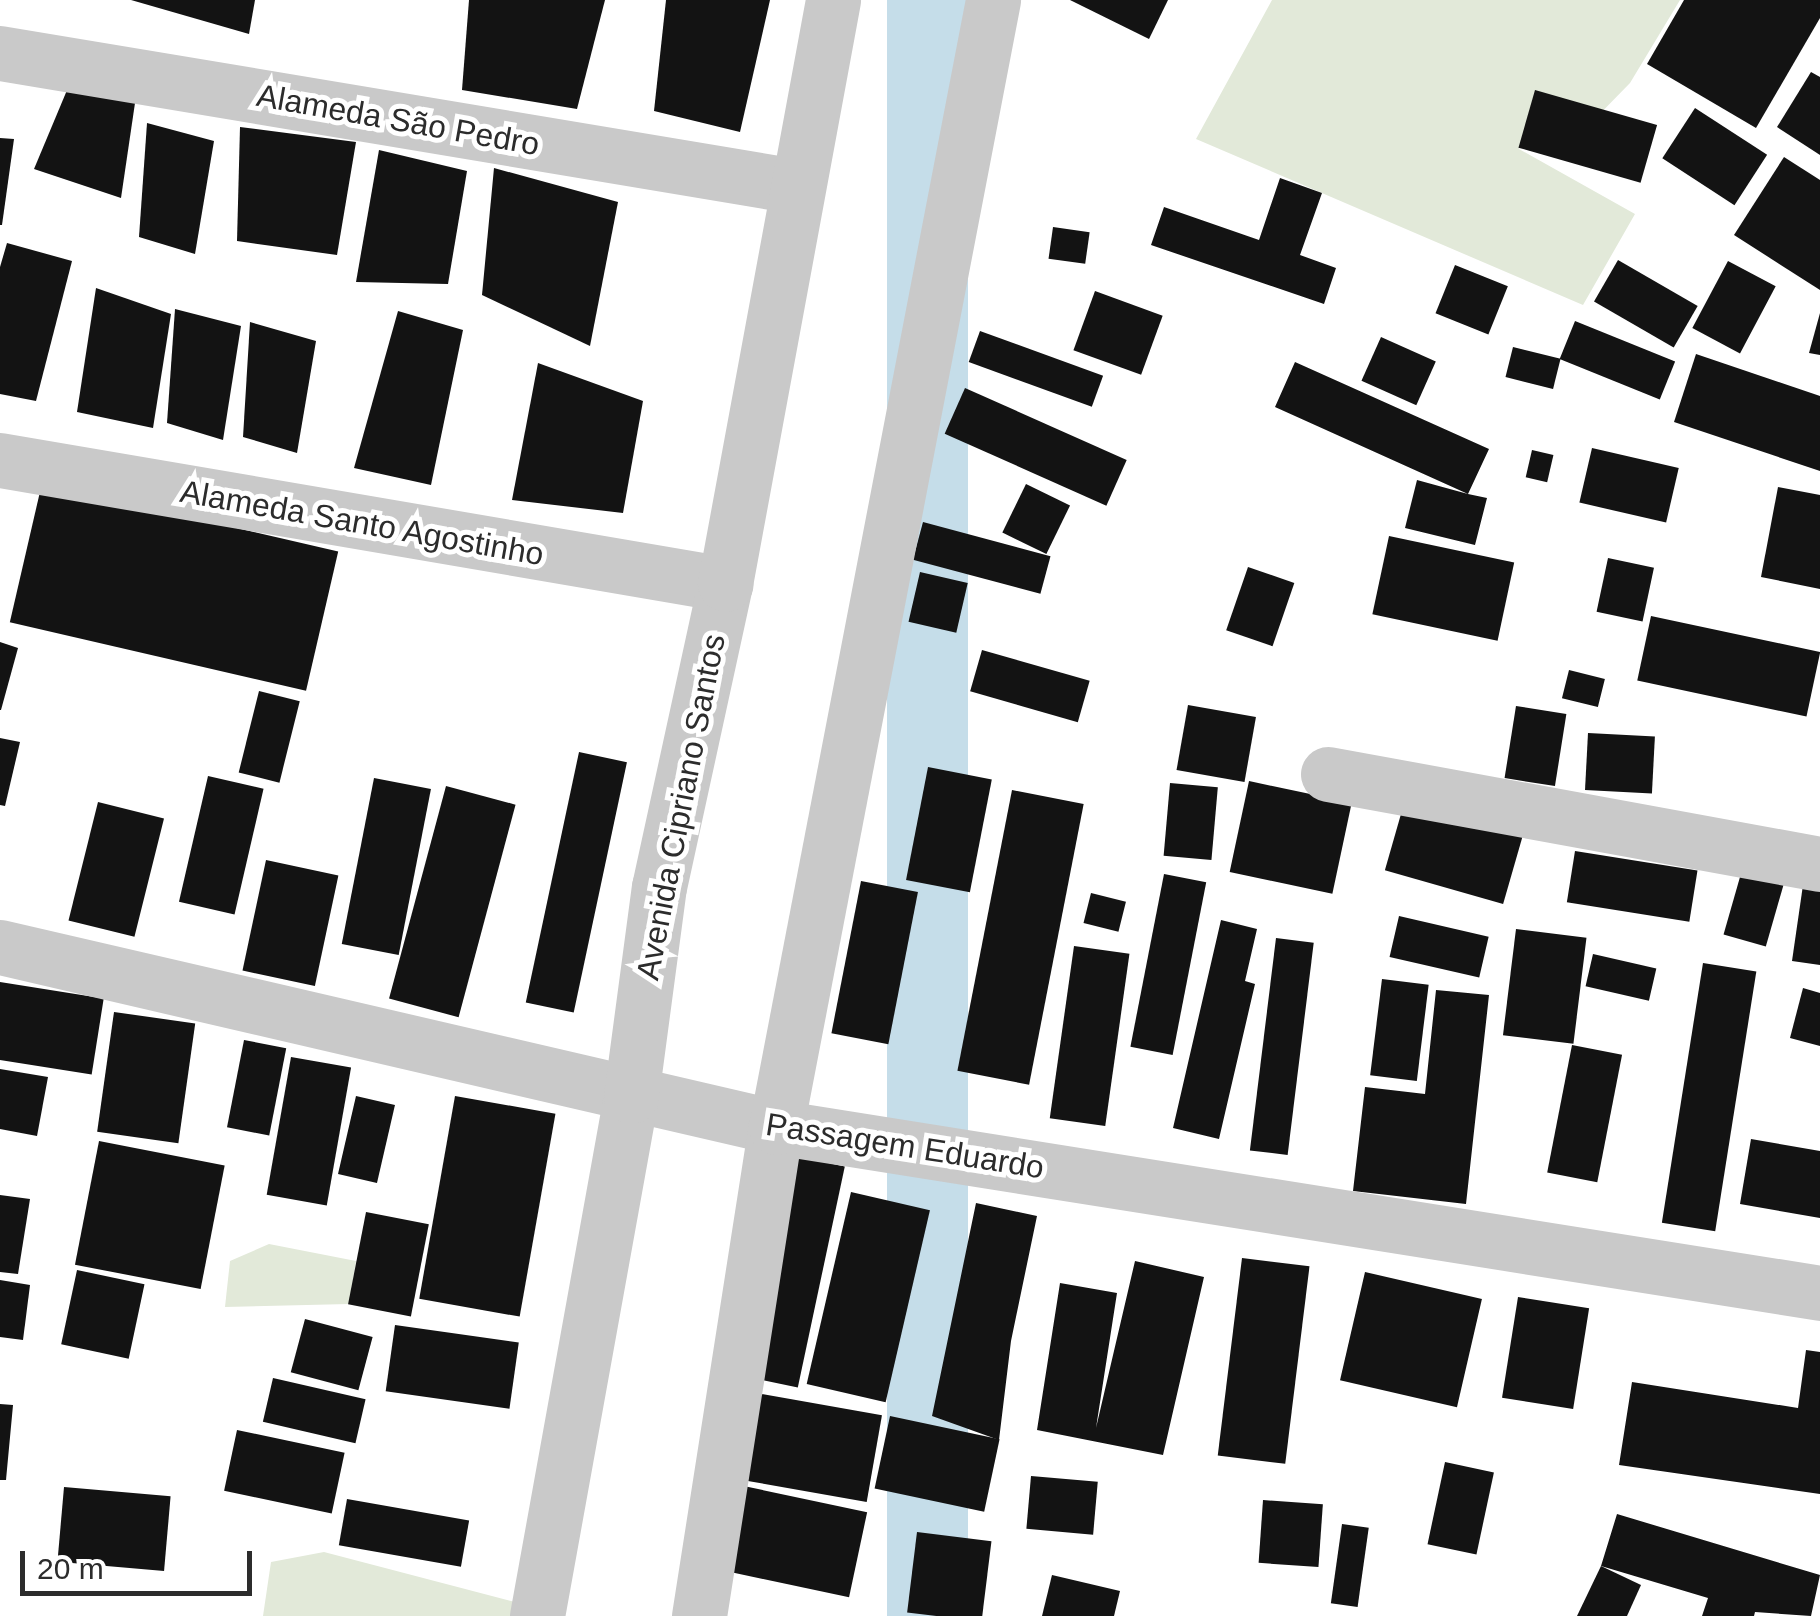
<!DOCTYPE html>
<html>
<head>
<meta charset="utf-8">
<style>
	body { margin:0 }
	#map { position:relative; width:1820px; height:1616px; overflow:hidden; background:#fff; font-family:Arial,sans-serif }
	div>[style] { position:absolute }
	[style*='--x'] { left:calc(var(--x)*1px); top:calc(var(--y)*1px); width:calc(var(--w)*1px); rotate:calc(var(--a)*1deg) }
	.green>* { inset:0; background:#e2e9d9 }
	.water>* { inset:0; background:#c5dde9; transform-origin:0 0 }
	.building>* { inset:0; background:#131313; transform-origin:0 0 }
	.minor>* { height:55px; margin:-27.5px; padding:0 27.5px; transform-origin:27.5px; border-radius:27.5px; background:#c9c9c9 }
	.tertiary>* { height:55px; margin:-27.5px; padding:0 27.5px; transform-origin:27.5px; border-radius:27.5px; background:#c9c9c9 }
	span { translate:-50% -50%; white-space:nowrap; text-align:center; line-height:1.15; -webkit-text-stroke:10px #fff; paint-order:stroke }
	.street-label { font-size:32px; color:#2c2c2c }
	.scale { position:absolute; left:20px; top:1551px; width:232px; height:45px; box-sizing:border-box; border:5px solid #2c2c2c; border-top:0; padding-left:12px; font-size:30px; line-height:35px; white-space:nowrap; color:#2c2c2c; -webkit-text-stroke:8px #fff; paint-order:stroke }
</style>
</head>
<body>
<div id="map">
	<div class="green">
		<i style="clip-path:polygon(1272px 0,1680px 0,1630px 83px,1589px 125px,1535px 91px,1519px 149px,1635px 214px,1583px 305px,1196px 139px)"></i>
		<i style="clip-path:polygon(269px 1244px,356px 1261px,349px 1304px,225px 1307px,230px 1261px)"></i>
		<i style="clip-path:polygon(324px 1552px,515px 1602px,513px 1616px,263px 1616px,271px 1562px)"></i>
	</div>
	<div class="water">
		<i style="left:887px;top:0;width:81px;height:1644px"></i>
	</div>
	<div class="building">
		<i style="clip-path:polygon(131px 0,255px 0,249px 34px)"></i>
		<i style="clip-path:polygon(469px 0,605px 0,577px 109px,462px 90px)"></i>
		<i style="clip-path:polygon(666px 0,770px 0,740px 132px,654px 111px)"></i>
		<i style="clip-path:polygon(1070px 0,1168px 0,1149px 39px)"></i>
		<i style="clip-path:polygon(1684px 0,1820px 0,1820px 18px,1756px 128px,1647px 64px)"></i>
		<i style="clip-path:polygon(1811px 72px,1820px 77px,1820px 155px,1777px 127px)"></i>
		<i style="clip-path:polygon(70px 83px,135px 103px,121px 198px,34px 169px)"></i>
		<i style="left:1535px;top:90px;width:127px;height:60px;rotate:16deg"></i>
		<i style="left:1695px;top:108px;width:86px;height:60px;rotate:33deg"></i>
		<i style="clip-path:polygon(147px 123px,214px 141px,195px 254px,139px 237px)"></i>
		<i style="clip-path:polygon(240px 127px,356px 142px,337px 255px,237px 241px)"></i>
		<i style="clip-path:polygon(0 138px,14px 139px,2px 225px,0 225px)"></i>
		<i style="clip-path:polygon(379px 150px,467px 171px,448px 284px,356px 282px)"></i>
		<i style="clip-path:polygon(1784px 157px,1820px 180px,1820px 290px,1734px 235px)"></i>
		<i style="clip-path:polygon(494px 168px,618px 202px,590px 346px,482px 295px)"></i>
		<i style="clip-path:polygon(1280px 178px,1322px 193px,1300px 255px,1336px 268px,1324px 304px,1151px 245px,1164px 207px,1259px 240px)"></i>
		<i style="left:1053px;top:227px;width:37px;height:32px;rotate:8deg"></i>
		<i style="clip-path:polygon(7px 243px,72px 261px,36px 401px,0 394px,0 267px)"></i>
		<i style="left:1618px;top:260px;width:92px;height:48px;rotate:30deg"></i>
		<i style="left:1728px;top:261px;width:54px;height:76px;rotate:28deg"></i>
		<i style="left:1455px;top:265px;width:57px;height:52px;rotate:22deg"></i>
		<i style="clip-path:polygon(96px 288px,171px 314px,153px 428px,77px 412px)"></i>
		<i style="left:1095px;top:291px;width:72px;height:63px;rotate:20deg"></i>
		<i style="clip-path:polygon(175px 309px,241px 326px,223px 440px,167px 423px)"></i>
		<i style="clip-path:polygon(398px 311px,463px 330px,431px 485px,354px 468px)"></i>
		<i style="clip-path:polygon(1820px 313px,1820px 355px,1809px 353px)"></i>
		<i style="left:1575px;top:321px;width:108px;height:41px;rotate:22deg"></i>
		<i style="clip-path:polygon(250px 322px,316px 341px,297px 453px,243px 437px)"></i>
		<i style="left:980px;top:331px;width:131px;height:33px;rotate:20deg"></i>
		<i style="left:1381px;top:337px;width:60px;height:48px;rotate:24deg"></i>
		<i style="left:1513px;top:347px;width:49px;height:31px;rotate:14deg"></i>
		<i style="clip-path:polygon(1696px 354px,1820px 396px,1820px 471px,1674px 422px)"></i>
		<i style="clip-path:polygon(1295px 362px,1489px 449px,1468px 494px,1487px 498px,1475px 545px,1405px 528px,1417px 480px,1468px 494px,1275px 407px)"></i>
		<i style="clip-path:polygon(538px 363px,643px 401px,623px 513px,512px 500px)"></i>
		<i style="left:965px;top:388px;width:177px;height:50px;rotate:24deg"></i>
		<i style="left:1592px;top:448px;width:89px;height:56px;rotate:13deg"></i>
		<i style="left:1532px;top:450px;width:22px;height:28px;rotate:13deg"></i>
		<i style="left:42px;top:483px;width:304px;height:143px;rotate:13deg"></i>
		<i style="left:1026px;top:484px;width:49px;height:54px;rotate:26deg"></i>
		<i style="clip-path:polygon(1778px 487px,1820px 495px,1820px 589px,1761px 577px)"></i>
		<i style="left:923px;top:522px;width:132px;height:39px;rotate:15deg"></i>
		<i style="left:1389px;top:536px;width:128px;height:80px;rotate:12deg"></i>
		<i style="left:1608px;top:558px;width:47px;height:55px;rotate:12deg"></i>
		<i style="left:1248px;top:567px;width:49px;height:67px;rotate:19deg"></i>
		<i style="left:920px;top:572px;width:49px;height:51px;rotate:13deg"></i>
		<i style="left:1651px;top:616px;width:173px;height:66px;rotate:12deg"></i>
		<i style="clip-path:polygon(0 642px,18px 648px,1px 710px,0 710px)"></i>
		<i style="left:982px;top:650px;width:112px;height:43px;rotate:16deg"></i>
		<i style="left:1569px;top:670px;width:37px;height:29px;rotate:14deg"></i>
		<i style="left:259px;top:691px;width:42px;height:84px;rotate:14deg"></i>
		<i style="left:1188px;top:705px;width:69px;height:66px;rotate:10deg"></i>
		<i style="left:1516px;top:706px;width:51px;height:73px;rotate:9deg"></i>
		<i style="left:1588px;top:733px;width:67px;height:57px;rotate:3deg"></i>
		<i style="clip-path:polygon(0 738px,20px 742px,5px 806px,0 805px)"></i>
		<i style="left:579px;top:752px;width:49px;height:256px;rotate:12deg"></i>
		<i style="left:928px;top:767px;width:65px;height:115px;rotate:11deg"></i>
		<i style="left:208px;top:776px;width:57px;height:129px;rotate:13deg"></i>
		<i style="left:374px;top:778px;width:58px;height:169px;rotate:11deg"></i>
		<i style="left:1249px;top:781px;width:105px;height:93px;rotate:12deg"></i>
		<i style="left:1170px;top:783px;width:48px;height:73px;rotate:5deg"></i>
		<i style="left:446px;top:786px;width:72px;height:220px;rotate:15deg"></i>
		<i style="left:1012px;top:790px;width:73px;height:286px;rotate:11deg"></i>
		<i style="left:1405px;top:800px;width:123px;height:73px;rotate:16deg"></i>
		<i style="left:98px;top:802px;width:68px;height:122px;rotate:14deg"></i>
		<i style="left:1575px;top:851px;width:124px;height:52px;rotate:9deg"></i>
		<i style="left:266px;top:860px;width:74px;height:113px;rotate:12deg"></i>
		<i style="left:1742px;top:870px;width:44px;height:67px;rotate:16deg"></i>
		<i style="left:1164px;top:874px;width:43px;height:176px;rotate:11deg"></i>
		<i style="left:861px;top:881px;width:58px;height:155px;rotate:11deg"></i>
		<i style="clip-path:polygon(1803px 885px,1820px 888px,1820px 965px,1792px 961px)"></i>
		<i style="left:1091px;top:893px;width:36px;height:31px;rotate:14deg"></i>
		<i style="left:1399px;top:916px;width:92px;height:42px;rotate:13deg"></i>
		<i style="clip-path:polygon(1221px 920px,1257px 929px,1245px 981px,1255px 984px,1219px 1139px,1173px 1128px)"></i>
		<i style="left:1516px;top:929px;width:71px;height:107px;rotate:7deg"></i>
		<i style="left:1276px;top:938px;width:38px;height:214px;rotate:7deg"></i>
		<i style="left:1074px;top:946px;width:56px;height:174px;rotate:8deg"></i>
		<i style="left:1593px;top:954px;width:65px;height:33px;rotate:13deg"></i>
		<i style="left:1703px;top:963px;width:54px;height:263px;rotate:9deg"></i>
		<i style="left:1382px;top:979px;width:47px;height:97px;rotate:7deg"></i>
		<i style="left:0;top:982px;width:105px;height:77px;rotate:9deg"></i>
		<i style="clip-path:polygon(1803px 988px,1820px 993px,1820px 1046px,1790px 1038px)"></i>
		<i style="clip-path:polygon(1436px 990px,1489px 995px,1466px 1204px,1353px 1191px,1365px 1087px,1425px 1094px)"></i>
		<i style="left:114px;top:1012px;width:82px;height:121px;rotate:8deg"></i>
		<i style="left:244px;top:1040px;width:43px;height:89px;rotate:11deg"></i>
		<i style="left:1572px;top:1045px;width:51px;height:130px;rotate:11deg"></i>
		<i style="left:291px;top:1057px;width:61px;height:140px;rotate:10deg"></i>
		<i style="clip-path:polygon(0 1069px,48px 1077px,37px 1136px,0 1129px)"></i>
		<i style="left:356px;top:1096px;width:40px;height:80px;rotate:13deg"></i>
		<i style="left:455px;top:1096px;width:102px;height:206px;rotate:10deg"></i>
		<i style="clip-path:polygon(1751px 1139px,1820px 1151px,1820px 1218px,1740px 1204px)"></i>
		<i style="left:99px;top:1141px;width:128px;height:126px;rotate:11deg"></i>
		<i style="left:791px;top:1155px;width:55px;height:226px;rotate:12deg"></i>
		<i style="left:851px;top:1192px;width:81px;height:197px;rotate:13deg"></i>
		<i style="clip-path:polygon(0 1195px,30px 1199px,18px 1274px,0 1272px)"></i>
		<i style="clip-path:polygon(976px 1203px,1037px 1216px,1011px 1341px,999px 1440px,932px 1416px)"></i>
		<i style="left:366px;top:1212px;width:64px;height:94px;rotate:11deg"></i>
		<i style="left:1242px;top:1258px;width:68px;height:199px;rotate:7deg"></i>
		<i style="clip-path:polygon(1135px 1261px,1204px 1277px,1163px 1455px,1037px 1430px,1060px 1283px,1117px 1293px,1096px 1428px)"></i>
		<i style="left:77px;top:1270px;width:69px;height:76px;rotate:12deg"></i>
		<i style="left:1365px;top:1272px;width:120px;height:111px;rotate:13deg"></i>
		<i style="clip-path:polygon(0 1280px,30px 1285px,23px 1340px,0 1337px)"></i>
		<i style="left:1518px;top:1297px;width:72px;height:102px;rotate:9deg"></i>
		<i style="left:305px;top:1319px;width:70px;height:55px;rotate:15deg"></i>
		<i style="left:395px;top:1325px;width:125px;height:67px;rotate:8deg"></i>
		<i style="clip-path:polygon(1806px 1350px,1820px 1352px,1820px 1494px,1619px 1465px,1632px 1382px,1798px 1408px)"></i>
		<i style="left:273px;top:1378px;width:95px;height:45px;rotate:13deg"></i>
		<i style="left:750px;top:1392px;width:134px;height:88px;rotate:10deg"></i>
		<i style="clip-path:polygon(0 1404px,13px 1405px,6px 1480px,0 1480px)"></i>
		<i style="left:890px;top:1416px;width:112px;height:74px;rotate:12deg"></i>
		<i style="left:237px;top:1430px;width:110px;height:62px;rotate:12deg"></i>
		<i style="left:1445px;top:1462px;width:50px;height:84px;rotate:12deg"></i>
		<i style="left:1031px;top:1476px;width:67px;height:53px;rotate:5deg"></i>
		<i style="left:739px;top:1485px;width:131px;height:87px;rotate:12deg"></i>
		<i style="left:64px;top:1487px;width:107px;height:75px;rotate:5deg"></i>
		<i style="left:347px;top:1499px;width:124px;height:47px;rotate:10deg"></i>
		<i style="left:1263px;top:1500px;width:60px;height:63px;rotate:4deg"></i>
		<i style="clip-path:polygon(1617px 1514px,1820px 1575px,1811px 1616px,1755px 1612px,1754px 1616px,1702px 1616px,1708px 1598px,1601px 1566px)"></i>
		<i style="left:1342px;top:1524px;width:27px;height:80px;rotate:8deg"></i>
		<i style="left:917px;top:1532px;width:75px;height:81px;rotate:7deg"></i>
		<i style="clip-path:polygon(1601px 1566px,1641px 1585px,1627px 1616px,1577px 1616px)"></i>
		<i style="clip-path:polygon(1052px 1575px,1120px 1591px,1114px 1616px,1042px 1616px)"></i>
	</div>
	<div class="minor">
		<i style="--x:0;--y:53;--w:807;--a:9.49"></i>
		<i style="--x:0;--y:460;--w:736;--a:9.71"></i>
		<i style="--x:1328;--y:774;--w:500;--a:10.37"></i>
		<i style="--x:0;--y:947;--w:797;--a:13.06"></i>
		<i style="--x:776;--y:1127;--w:1057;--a:9.03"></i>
	</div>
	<div class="tertiary">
		<i style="--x:537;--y:1616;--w:528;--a:-79.75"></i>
		<i style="--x:631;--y:1096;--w:211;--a:-82.4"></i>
		<i style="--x:659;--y:887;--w:310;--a:-77.7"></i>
		<i style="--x:725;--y:584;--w:594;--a:-79.52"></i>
		<i style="--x:699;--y:1616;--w:495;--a:-81.1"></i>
		<i style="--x:776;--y:1127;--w:1148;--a:-79.1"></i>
	</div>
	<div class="street-label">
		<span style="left:398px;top:120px;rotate:10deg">Alameda São Pedro</span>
		<span style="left:362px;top:523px;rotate:10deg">Alameda Santo Agostinho</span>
		<span style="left:681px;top:807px;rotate:-79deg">Avenida Cipriano Santos</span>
		<span style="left:905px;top:1146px;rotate:9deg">Passagem Eduardo</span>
	</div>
	<div class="scale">20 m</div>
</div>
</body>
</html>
